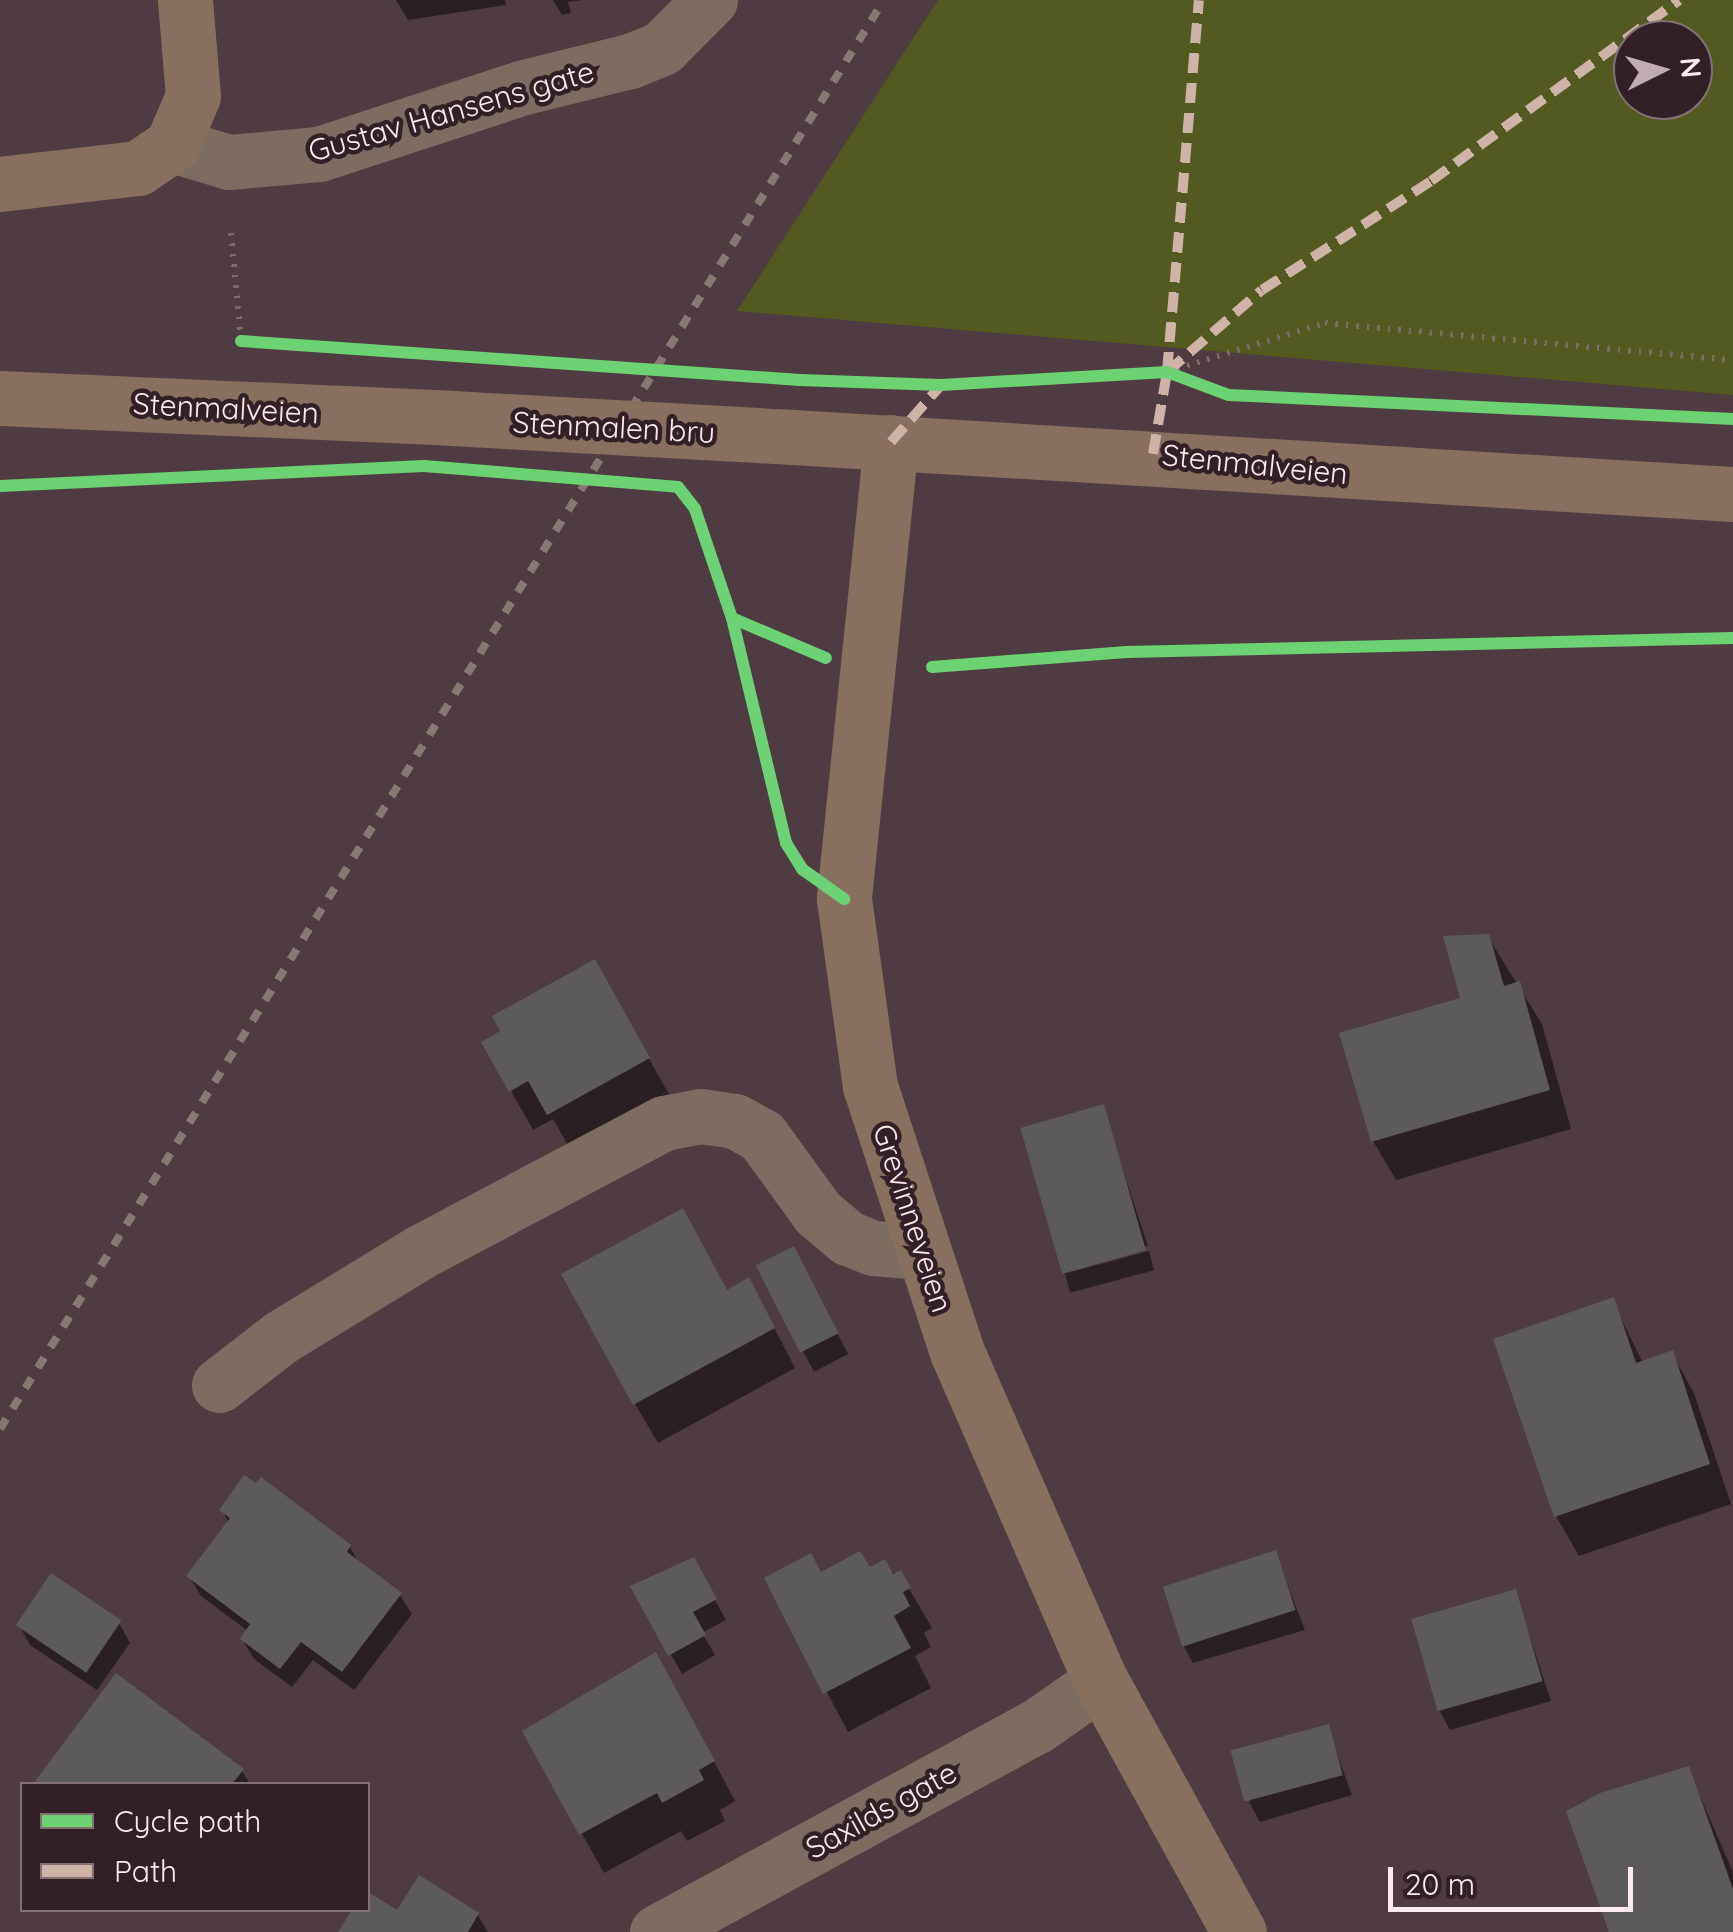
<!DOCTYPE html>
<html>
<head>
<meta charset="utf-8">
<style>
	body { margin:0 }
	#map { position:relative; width:1733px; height:1932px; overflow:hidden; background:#4f3c42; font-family:Quicksand,sans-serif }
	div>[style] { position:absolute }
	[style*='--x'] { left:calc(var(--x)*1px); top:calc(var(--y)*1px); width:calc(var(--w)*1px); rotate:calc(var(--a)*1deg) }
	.green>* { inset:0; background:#525a1f }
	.shadow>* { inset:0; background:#0007; transform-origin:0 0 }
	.building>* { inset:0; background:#5d5a5b; transform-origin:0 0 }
	.path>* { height:6px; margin-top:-3px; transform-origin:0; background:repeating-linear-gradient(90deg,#7b6c67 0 2.5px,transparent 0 10.5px) }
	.minor>* { height:55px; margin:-27.5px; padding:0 27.5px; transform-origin:27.5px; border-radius:27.5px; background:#7d6c61 }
	.major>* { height:55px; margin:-27.5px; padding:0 27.5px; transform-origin:27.5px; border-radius:27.5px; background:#87705f }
	.rail>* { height:8px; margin-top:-4px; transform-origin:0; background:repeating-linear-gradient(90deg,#867873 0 12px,transparent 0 24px) }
	.major-bridge>* { height:55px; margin:-27.5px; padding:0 27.5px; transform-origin:27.5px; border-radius:27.5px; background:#87705f }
	.quiet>* { height:10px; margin-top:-5px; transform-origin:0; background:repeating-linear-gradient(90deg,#ceb3a9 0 20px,transparent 0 30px) }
	.cycleway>* { height:12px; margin:-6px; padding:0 6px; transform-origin:6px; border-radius:6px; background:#6cd273 }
	span { translate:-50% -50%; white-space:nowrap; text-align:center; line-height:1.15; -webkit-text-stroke:9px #312126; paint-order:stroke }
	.street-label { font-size:30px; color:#fdeaef }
	.legend { position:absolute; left:20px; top:1782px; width:350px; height:130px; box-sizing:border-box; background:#312126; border:2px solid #837176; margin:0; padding:12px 18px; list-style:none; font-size:30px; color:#fdeaef }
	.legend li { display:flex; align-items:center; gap:20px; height:50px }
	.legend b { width:50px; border:2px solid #837176 }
	.north { position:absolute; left:1613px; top:20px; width:100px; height:100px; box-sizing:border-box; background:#312126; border:2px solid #837176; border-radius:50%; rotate:85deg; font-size:28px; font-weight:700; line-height:40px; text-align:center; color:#fdeaef }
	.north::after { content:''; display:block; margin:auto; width:35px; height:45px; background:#c0adb2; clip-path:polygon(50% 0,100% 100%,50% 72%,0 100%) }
	.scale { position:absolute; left:1388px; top:1867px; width:245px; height:45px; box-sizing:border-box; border:5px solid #fdeaef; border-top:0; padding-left:12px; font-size:30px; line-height:35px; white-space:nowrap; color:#fdeaef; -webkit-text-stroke:8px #312126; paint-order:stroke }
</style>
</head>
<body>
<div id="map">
	<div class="green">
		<i style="clip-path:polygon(evenodd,938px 0,1733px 0,1733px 395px,737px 311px,938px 0,1633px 40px,1693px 40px,1693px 100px,1633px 100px,1633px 40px)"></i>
	</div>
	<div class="shadow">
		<i style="clip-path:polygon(396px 0,505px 0,506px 5px,408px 20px)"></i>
		<i style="clip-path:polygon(553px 0,582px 0,568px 2px,571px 13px,562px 15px)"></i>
		<i style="clip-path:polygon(1488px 937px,1542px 1024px,1571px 1129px,1396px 1180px,1373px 1141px,1463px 1000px)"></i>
		<i style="clip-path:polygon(617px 1001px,671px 1098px,572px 1153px,553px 1119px,533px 1130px,484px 1043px)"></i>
		<i style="clip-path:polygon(1102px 1107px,1148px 1246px,1064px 1274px,1063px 1272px)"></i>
		<i style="left:1149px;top:1251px;width:20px;height:87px;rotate:75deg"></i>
		<i style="clip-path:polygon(759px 1267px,804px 1269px,848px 1354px,814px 1372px)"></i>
		<i style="clip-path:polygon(727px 1293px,770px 1320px,795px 1368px,658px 1443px,635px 1404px)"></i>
		<i style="clip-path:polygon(1612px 1300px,1643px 1363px,1672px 1353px,1694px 1393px,1731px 1504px,1579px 1556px,1556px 1516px)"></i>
		<i style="clip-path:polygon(222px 1510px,350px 1547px,360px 1565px,400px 1595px,412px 1614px,354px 1690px,313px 1660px,292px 1687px,254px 1659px,242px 1639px,248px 1631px,201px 1596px,189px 1576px,229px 1523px)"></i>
		<i style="clip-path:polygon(1275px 1553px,1305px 1630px,1193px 1663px,1182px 1643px)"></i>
		<i style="clip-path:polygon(693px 1560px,726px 1620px,702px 1633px,715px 1655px,682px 1674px,633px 1587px)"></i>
		<i style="clip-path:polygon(869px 1571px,900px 1573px,932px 1628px,924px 1633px,931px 1647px,915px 1656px,931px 1688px,848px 1732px,767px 1579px)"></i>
		<i style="clip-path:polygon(1515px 1592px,1551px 1701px,1450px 1730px,1439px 1710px)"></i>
		<i style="clip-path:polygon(119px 1623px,130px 1643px,97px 1690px,30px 1645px,19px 1625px)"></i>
		<i style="clip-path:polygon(116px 1677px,242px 1771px,250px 1784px,36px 1784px)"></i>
		<i style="clip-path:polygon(678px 1694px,735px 1801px,720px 1810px,725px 1821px,687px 1841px,681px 1831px,604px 1873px,525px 1732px)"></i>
		<i style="clip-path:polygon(1327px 1727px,1352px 1795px,1260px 1822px,1249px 1802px)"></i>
		<i style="clip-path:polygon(1688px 1769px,1733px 1872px,1733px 1932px,1612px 1932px)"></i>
		<i style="clip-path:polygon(368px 1895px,398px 1913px,477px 1914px,488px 1932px,341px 1932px,355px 1910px,368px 1910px)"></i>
	</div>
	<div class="building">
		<i style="clip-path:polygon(1489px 934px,1504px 986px,1520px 981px,1550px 1090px,1371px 1142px,1339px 1033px,1460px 998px,1443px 936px)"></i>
		<i style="clip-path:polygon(595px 959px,650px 1058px,547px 1115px,528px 1081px,509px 1092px,481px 1042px,500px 1031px,492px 1016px)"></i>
		<i style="left:1104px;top:1104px;width:152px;height:87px;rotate:74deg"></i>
		<i style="clip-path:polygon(683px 1208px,727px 1290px,749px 1277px,775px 1328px,633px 1405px,561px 1274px)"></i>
		<i style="left:794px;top:1246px;width:98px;height:43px;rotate:63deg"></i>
		<i style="clip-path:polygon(1614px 1297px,1636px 1363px,1673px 1350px,1710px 1464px,1554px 1517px,1493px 1339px)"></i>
		<i style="clip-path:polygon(244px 1475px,256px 1483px,261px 1477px,351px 1545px,347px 1552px,402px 1593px,342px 1672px,301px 1642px,280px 1669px,240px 1639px,250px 1624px,186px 1576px,230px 1518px,219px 1510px)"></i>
		<i style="left:1276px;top:1550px;width:63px;height:119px;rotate:72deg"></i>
		<i style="clip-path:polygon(860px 1551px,870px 1567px,885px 1559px,893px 1574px,901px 1570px,911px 1588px,903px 1592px,910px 1606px,894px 1616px,911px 1648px,823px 1694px,764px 1578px,811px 1553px,821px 1572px)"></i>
		<i style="clip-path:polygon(694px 1557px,717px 1599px,693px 1612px,706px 1635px,668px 1656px,630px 1586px)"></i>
		<i style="left:51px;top:1573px;width:85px;height:63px;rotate:34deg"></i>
		<i style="left:1516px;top:1589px;width:96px;height:109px;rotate:74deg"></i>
		<i style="clip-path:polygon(656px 1652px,715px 1761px,699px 1770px,704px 1780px,662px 1803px,657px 1793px,579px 1835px,522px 1731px)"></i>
		<i style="clip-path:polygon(116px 1673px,244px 1769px,232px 1784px,33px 1784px)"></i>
		<i style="left:1329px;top:1724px;width:53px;height:102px;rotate:75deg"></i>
		<i style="clip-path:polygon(1689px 1766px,1733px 1889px,1733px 1932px,1609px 1932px,1566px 1811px,1600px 1793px)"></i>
		<i style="clip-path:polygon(419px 1875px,479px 1913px,468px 1932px,338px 1932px,352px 1910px,368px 1910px,368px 1892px,397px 1910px)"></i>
	</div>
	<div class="path">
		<i style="--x:231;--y:233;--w:107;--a:84.7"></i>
		<i style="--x:1167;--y:372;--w:165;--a:-17.2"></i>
		<i style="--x:1325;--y:323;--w:410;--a:5.2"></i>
	</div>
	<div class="minor">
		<i style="--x:172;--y:145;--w:59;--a:16.6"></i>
		<i style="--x:229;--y:162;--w:90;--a:-5.1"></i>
		<i style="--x:319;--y:154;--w:216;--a:-18.1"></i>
		<i style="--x:524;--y:87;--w:109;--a:-13.8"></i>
		<i style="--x:630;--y:61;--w:35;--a:-22"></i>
		<i style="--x:662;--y:48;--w:68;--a:-45"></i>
		<i style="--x:219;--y:1385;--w:78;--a:-37.7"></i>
		<i style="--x:281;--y:1337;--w:163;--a:-31.4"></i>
		<i style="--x:420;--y:1252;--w:276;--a:-27.9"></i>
		<i style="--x:664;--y:1123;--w:37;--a:-11"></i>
		<i style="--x:700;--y:1116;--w:35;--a:8"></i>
		<i style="--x:735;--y:1121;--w:31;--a:29"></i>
		<i style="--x:762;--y:1136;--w:95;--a:54"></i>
		<i style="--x:818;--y:1213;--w:39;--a:40"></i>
		<i style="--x:848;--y:1238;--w:27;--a:22"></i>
		<i style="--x:873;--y:1248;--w:50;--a:4.6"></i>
		<i style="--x:657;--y:1932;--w:432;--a:-28.5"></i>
		<i style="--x:1037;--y:1726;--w:78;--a:-35.1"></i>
	</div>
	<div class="major">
		<i style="--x:0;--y:184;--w:139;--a:-6.6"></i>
		<i style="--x:138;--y:168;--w:41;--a:-34.1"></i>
		<i style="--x:172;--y:145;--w:53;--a:-66.8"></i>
		<i style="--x:193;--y:96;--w:96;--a:-94.8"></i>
		<i style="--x:0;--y:398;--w:452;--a:2.5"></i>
		<i style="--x:776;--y:436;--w:959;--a:3.47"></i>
		<i style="--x:891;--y:442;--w:459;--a:95.9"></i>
		<i style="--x:844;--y:899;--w:189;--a:82.1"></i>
		<i style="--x:870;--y:1086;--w:280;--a:71.9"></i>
		<i style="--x:957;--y:1352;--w:359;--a:66.4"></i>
		<i style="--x:1101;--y:1681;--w:286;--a:61.2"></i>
	</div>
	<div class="rail">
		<i style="--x:0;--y:1429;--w:1680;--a:-58.26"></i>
	</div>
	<div class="major-bridge">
		<i style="--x:452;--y:418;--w:324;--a:3.2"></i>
	</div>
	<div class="quiet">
		<i style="--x:1167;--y:372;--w:125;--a:-40.8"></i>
		<i style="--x:1262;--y:290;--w:201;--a:-32.8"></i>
		<i style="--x:1431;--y:181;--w:307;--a:-36.1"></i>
		<i style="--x:891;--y:442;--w:76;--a:-48.7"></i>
		<i style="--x:1153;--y:454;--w:83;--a:-80.3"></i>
		<i style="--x:1167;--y:372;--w:373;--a:-85.1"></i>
	</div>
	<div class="cycleway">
		<i style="--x:241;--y:341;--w:560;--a:3.99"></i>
		<i style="--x:800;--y:380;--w:141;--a:2"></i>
		<i style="--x:941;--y:385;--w:226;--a:-3.3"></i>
		<i style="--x:1167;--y:372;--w:66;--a:20.4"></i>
		<i style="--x:1229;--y:395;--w:505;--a:2.73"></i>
		<i style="--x:0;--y:486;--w:424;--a:-2.7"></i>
		<i style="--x:424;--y:466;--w:255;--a:4.7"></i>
		<i style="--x:678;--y:487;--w:28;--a:52"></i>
		<i style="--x:695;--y:509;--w:115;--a:71.3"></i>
		<i style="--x:732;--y:618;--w:102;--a:23.1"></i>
		<i style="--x:732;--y:618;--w:231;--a:76.5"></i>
		<i style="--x:786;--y:843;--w:31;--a:58"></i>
		<i style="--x:802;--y:869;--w:52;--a:35.5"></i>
		<i style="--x:932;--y:667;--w:195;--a:-4.4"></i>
		<i style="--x:1126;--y:652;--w:607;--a:-1.32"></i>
	</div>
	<div class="street-label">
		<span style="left:451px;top:111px;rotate:-16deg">Gustav Hansens gate</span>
		<span style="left:226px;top:408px;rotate:3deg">Stenmalveien</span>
		<span style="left:614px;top:427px;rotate:3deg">Stenmalen bru</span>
		<span style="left:1255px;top:464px;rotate:6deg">Stenmalveien</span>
		<span style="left:913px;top:1218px;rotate:72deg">Grevinneveien</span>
		<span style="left:881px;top:1810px;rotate:-29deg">Saxilds gate</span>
	</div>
	<ul class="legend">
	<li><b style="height:12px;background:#6cd273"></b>Cycle path</li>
	<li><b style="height:12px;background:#ceb3a9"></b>Path</li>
	</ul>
	<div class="north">N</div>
	<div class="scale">20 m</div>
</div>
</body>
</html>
